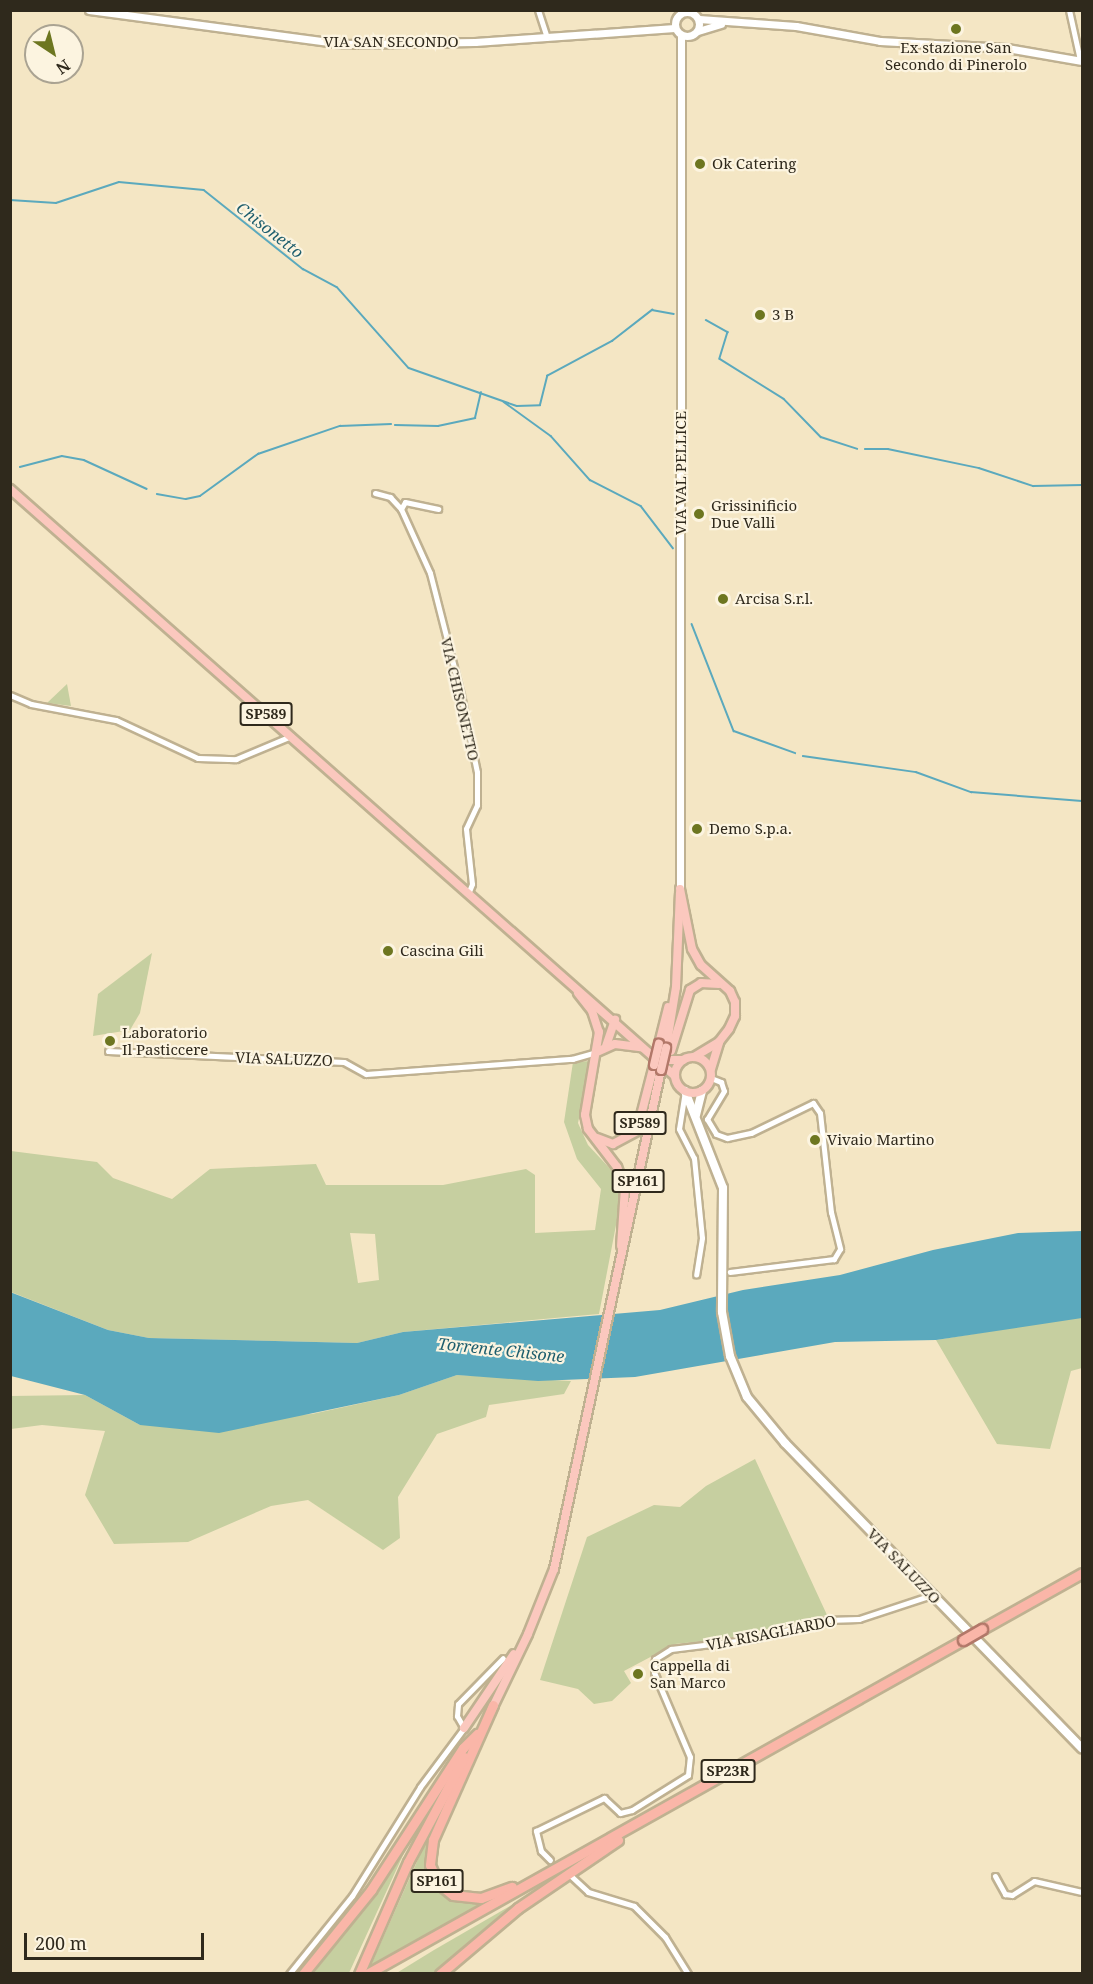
<!DOCTYPE html>
<html>
<head>
<meta charset="utf-8">
<style>
	body { margin:0 }
	#map { position:relative; width:1093px; height:1984px; overflow:hidden; background:#f4e6c4; font-family:"Noto Serif",serif }
	div>[style] { position:absolute }
	[style*='--x'] { left:calc(var(--x)*1px); top:calc(var(--y)*1px); width:calc(var(--w)*1px); rotate:calc(var(--a)*1deg) }
	.green>* { inset:0; background:#c6cfa0 }
	.water>* { inset:0; background:#5ba9bd }
	.stream>* { height:1.5px; margin:-0.75px; padding:0 0.75px; transform-origin:0.75px; border-radius:0.75px; background:#5ba9bd }
	.roads { filter:drop-shadow(2px 0 #bfb191) drop-shadow(-2px 0 #bfb191) drop-shadow(0 2px #bfb191) drop-shadow(0 -2px #bfb191) }
	.minor>* { height:5px; margin:-2.5px; padding:0 2.5px; transform-origin:2.5px; border-radius:2.5px; background:#fff }
	.tertiary>* { height:7px; margin:-3.5px; padding:0 3.5px; transform-origin:3.5px; border-radius:3.5px; background:#fff }
	.tertiary>.ring { margin:-3.5px; padding:0; box-sizing:content-box; background:none; border:7px solid #fff; border-radius:50% }
	.secondary>* { height:8px; margin:-4px; padding:0 4px; transform-origin:4px; border-radius:4px; background:#fff }
	.primary>* { height:8px; margin:-4px; padding:0 4px; transform-origin:4px; border-radius:4px; background:#fbc8be }
	.primary>.ring { margin:-4px; padding:0; box-sizing:content-box; background:none; border:8px solid #fbc8be; border-radius:50% }
	.trunk>* { height:9px; margin:-4.5px; padding:0 4.5px; transform-origin:4.5px; border-radius:4.5px; background:#fab6a8 }
	.bridges { filter:drop-shadow(2px 0 #b27869) drop-shadow(-2px 0 #b27869) drop-shadow(0 2px #b27869) drop-shadow(0 -2px #b27869) }
	.primary-bridge>* { height:8px; margin:-4px; padding:0 4px; transform-origin:4px; border-radius:4px; background:#fbc8be }
	.trunk-bridge>* { height:9px; margin:-4.5px; padding:0 4.5px; transform-origin:4.5px; border-radius:4.5px; background:#fab6a8 }
	.dots>* { width:16px; height:16px; translate:-50% -50%; box-sizing:border-box; border:3px solid #fcf4e0; border-radius:50% }
	span { translate:-50% -50%; white-space:nowrap; text-align:center; line-height:1.15; -webkit-text-stroke:4.5px #fcf4e0; paint-order:stroke }
	.shield-label span { padding:2px 4px; background:#fcf4e0; border:2px solid; border-radius:4px; -webkit-text-stroke-width:0 }
	.shield-label { font-size:14px; color:#2f291c; font-weight:700 }
	.street-label { font-size:15px; color:#2f291c }
	.poi-label { font-size:15px; color:#2f291c }
	.left { translate:0 -50%; text-align:left }
	.water-label { font-size:16px; color:#1e5e6d; font-style:italic }
	.frame { position:absolute; inset:0; border:12px solid #2f291c; pointer-events:none }
	.north { position:absolute; left:24px; top:24px; width:60px; height:60px; box-sizing:border-box; background:#fcf4e0; border:2px solid #aaa392; border-radius:50%; rotate:145deg; font-size:16px; font-weight:700; line-height:24px; text-align:center; color:#2f291c }
	.north::after { content:''; display:block; margin:auto; width:21px; height:27px; background:#6d7620; clip-path:polygon(50% 0,100% 100%,50% 72%,0 100%) }
	.scale { position:absolute; left:24px; top:1933px; width:180px; height:27px; box-sizing:border-box; border:3px solid #2f291c; border-top:0; padding-left:8px; font-size:18px; line-height:21px; white-space:nowrap; color:#2f291c; -webkit-text-stroke:4px #fcf4e0; paint-order:stroke }
</style>
</head>
<body>
<div id="map">
	<div class="green">
		<i style="clip-path:polygon(67px 684px,71px 706px,47px 703px)"></i>
		<i style="clip-path:polygon(152px 953px,140px 1013px,130px 1030px,93px 1036px,98px 994px)"></i>
		<i style="clip-path:polygon(evenodd,591px 1061px,578px 1123px,588px 1145px,615px 1174px,621px 1199px,599px 1314px,403px 1332px,357px 1343px,149px 1338px,108px 1330px,11px 1292px,11px 1151px,97px 1162px,113px 1178px,172px 1199px,210px 1169px,316px 1164px,326px 1185px,443px 1185px,526px 1169px,535px 1175px,535px 1233px,595px 1230px,601px 1189px,577px 1159px,564px 1122px,573px 1062px,591px 1061px,350px 1233px,375px 1234px,379px 1280px,358px 1283px,350px 1233px)"></i>
		<i style="clip-path:polygon(1071px 1318px,1082px 1318px,1082px 1368px,1071px 1371px,1050px 1449px,997px 1444px,936px 1340px)"></i>
		<i style="clip-path:polygon(457px 1375px,571px 1381px,564px 1394px,489px 1405px,486px 1417px,437px 1434px,398px 1497px,400px 1538px,383px 1550px,308px 1500px,271px 1506px,188px 1542px,114px 1544px,85px 1495px,105px 1431px,42px 1425px,11px 1429px,10px 1396px,85px 1395px,140px 1425px,312px 1414px,399px 1395px)"></i>
		<i style="clip-path:polygon(755px 1459px,827px 1615px,724px 1639px,675px 1644px,624px 1671px,631px 1683px,612px 1701px,594px 1704px,578px 1689px,540px 1680px,587px 1537px,654px 1505px,680px 1507px,706px 1486px)"></i>
		<i style="clip-path:polygon(432px 1828px,426px 1853px,429px 1881px,446px 1898px,488px 1900px,370px 1967px)"></i>
		<i style="clip-path:polygon(410px 1840px,349px 1973px,313px 1974px,362px 1910px)"></i>
		<i style="clip-path:polygon(524px 1898px,435px 1973px,395px 1974px,434px 1950px)"></i>
	</div>
	<div class="water">
		<i style="clip-path:polygon(1082px 1231px,1082px 1318px,936px 1340px,835px 1342px,635px 1377px,538px 1381px,457px 1375px,399px 1395px,219px 1433px,140px 1425px,85px 1395px,11px 1376px,10px 1292px,108px 1330px,149px 1338px,357px 1343px,403px 1332px,660px 1310px,743px 1290px,840px 1275px,933px 1250px,1018px 1233px)"></i>
	</div>
	<div class="stream">
		<i style="--x:10;--y:200;--w:46;--a:3.7"></i>
		<i style="--x:56;--y:203;--w:66;--a:-18.4"></i>
		<i style="--x:119;--y:182;--w:85;--a:5.4"></i>
		<i style="--x:204;--y:190;--w:127;--a:38.6"></i>
		<i style="--x:303;--y:269;--w:38;--a:28"></i>
		<i style="--x:337;--y:287;--w:108;--a:48.4"></i>
		<i style="--x:409;--y:368;--w:114;--a:19.4"></i>
		<i style="--x:517;--y:406;--w:23;--a:-2"></i>
		<i style="--x:540;--y:405;--w:30;--a:-76"></i>
		<i style="--x:547;--y:376;--w:74;--a:-28.3"></i>
		<i style="--x:612;--y:341;--w:51;--a:-37.8"></i>
		<i style="--x:652;--y:310;--w:22;--a:10"></i>
		<i style="--x:706;--y:320;--w:25;--a:29"></i>
		<i style="--x:728;--y:332;--w:28;--a:107"></i>
		<i style="--x:720;--y:359;--w:75;--a:32"></i>
		<i style="--x:784;--y:399;--w:53;--a:45.8"></i>
		<i style="--x:821;--y:437;--w:38;--a:18"></i>
		<i style="--x:504;--y:402;--w:58;--a:35.9"></i>
		<i style="--x:551;--y:436;--w:59;--a:48.4"></i>
		<i style="--x:590;--y:480;--w:57;--a:27"></i>
		<i style="--x:641;--y:506;--w:53;--a:52.7"></i>
		<i style="--x:395;--y:425;--w:43;--a:1.3"></i>
		<i style="--x:438;--y:426;--w:38;--a:-12"></i>
		<i style="--x:475;--y:418;--w:26;--a:-77"></i>
		<i style="--x:865;--y:449;--w:23;--a:0"></i>
		<i style="--x:888;--y:449;--w:93;--a:11.8"></i>
		<i style="--x:979;--y:468;--w:57;--a:18.4"></i>
		<i style="--x:1033;--y:486;--w:49;--a:-1.2"></i>
		<i style="--x:20;--y:467;--w:43;--a:-14.7"></i>
		<i style="--x:62;--y:456;--w:22;--a:10"></i>
		<i style="--x:84;--y:460;--w:69;--a:24.7"></i>
		<i style="--x:157;--y:494;--w:29;--a:10"></i>
		<i style="--x:186;--y:499;--w:14;--a:-12"></i>
		<i style="--x:200;--y:496;--w:72;--a:-35.9"></i>
		<i style="--x:258;--y:454;--w:87;--a:-18.9"></i>
		<i style="--x:340;--y:426;--w:51;--a:-2.2"></i>
		<i style="--x:692;--y:624;--w:115;--a:68.6"></i>
		<i style="--x:734;--y:731;--w:65;--a:19.8"></i>
		<i style="--x:803;--y:756;--w:114;--a:8.1"></i>
		<i style="--x:916;--y:772;--w:59;--a:20"></i>
		<i style="--x:971;--y:792;--w:111;--a:4.6"></i>
	</div>
	<div class="roads">
		<div class="minor">
			<i style="--x:538;--y:10;--w:29;--a:72"></i>
			<i style="--x:1069;--y:10;--w:51;--a:77.6"></i>
			<i style="--x:375;--y:493;--w:16;--a:15"></i>
			<i style="--x:390;--y:497;--w:16;--a:47"></i>
			<i style="--x:401;--y:509;--w:70;--a:65.6"></i>
			<i style="--x:430;--y:573;--w:126;--a:75.7"></i>
			<i style="--x:461;--y:695;--w:79;--a:78.3"></i>
			<i style="--x:477;--y:772;--w:33;--a:90"></i>
			<i style="--x:477;--y:805;--w:26;--a:115"></i>
			<i style="--x:466;--y:829;--w:55;--a:83.8"></i>
			<i style="--x:472;--y:884;--w:11;--a:112"></i>
			<i style="--x:401;--y:509;--w:8;--a:-60"></i>
			<i style="--x:405;--y:502;--w:34;--a:12"></i>
			<i style="--x:10;--y:695;--w:23;--a:23"></i>
			<i style="--x:31;--y:704;--w:86;--a:10.7"></i>
			<i style="--x:116;--y:720;--w:90;--a:24.9"></i>
			<i style="--x:198;--y:758;--w:38;--a:2"></i>
			<i style="--x:236;--y:759;--w:60;--a:-22.7"></i>
			<i style="--x:108;--y:1051;--w:236;--a:2.7"></i>
			<i style="--x:344;--y:1062;--w:25;--a:29"></i>
			<i style="--x:366;--y:1074;--w:207;--a:-4.2"></i>
			<i style="--x:572;--y:1059;--w:26;--a:-16"></i>
			<i style="--x:711;--y:1078;--w:11;--a:22"></i>
			<i style="--x:721;--y:1082;--w:9;--a:72"></i>
			<i style="--x:724;--y:1091;--w:33;--a:121"></i>
			<i style="--x:707;--y:1119;--w:17;--a:59"></i>
			<i style="--x:716;--y:1134;--w:12;--a:20"></i>
			<i style="--x:727;--y:1138;--w:25;--a:-12"></i>
			<i style="--x:751;--y:1133;--w:69;--a:-25.8"></i>
			<i style="--x:813;--y:1103;--w:12;--a:55"></i>
			<i style="--x:820;--y:1113;--w:100;--a:83.7"></i>
			<i style="--x:831;--y:1212;--w:38;--a:76"></i>
			<i style="--x:840;--y:1249;--w:12;--a:121"></i>
			<i style="--x:834;--y:1259;--w:105;--a:172.9"></i>
			<i style="--x:685;--y:1091;--w:38;--a:99"></i>
			<i style="--x:679;--y:1129;--w:33;--a:63"></i>
			<i style="--x:694;--y:1158;--w:80;--a:84.3"></i>
			<i style="--x:702;--y:1238;--w:37;--a:99"></i>
			<i style="--x:550;--y:1860;--w:13;--a:-135"></i>
			<i style="--x:541;--y:1851;--w:21;--a:-104"></i>
			<i style="--x:536;--y:1831;--w:76;--a:-25.9"></i>
			<i style="--x:604;--y:1798;--w:22;--a:43"></i>
			<i style="--x:620;--y:1813;--w:12;--a:-14"></i>
			<i style="--x:632;--y:1810;--w:66;--a:-32"></i>
			<i style="--x:688;--y:1775;--w:18;--a:-84"></i>
			<i style="--x:690;--y:1757;--w:92;--a:-113"></i>
			<i style="--x:654;--y:1672;--w:13;--a:-86"></i>
			<i style="--x:655;--y:1659;--w:19;--a:-32"></i>
			<i style="--x:671;--y:1649;--w:83;--a:-7"></i>
			<i style="--x:753;--y:1639;--w:76;--a:-14.4"></i>
			<i style="--x:827;--y:1620;--w:32;--a:-2"></i>
			<i style="--x:859;--y:1619;--w:77;--a:-18.2"></i>
			<i style="--x:571;--y:1876;--w:23;--a:43"></i>
			<i style="--x:588;--y:1892;--w:48;--a:16.9"></i>
			<i style="--x:634;--y:1906;--w:44;--a:45"></i>
			<i style="--x:665;--y:1937;--w:44;--a:58.1"></i>
			<i style="--x:995;--y:1876;--w:21;--a:61"></i>
			<i style="--x:1005;--y:1894;--w:7;--a:8"></i>
			<i style="--x:1012;--y:1895;--w:26;--a:-32"></i>
			<i style="--x:1034;--y:1881;--w:49;--a:12.9"></i>
			<i style="--x:289;--y:1974;--w:100;--a:-51.1"></i>
			<i style="--x:352;--y:1896;--w:128;--a:-58"></i>
			<i style="--x:420;--y:1787;--w:74;--a:-53.3"></i>
			<i style="--x:464;--y:1728;--w:14;--a:-120"></i>
			<i style="--x:457;--y:1716;--w:12;--a:-85"></i>
			<i style="--x:458;--y:1704;--w:64;--a:-45.6"></i>
		</div>
		<div class="tertiary">
			<i style="--x:89;--y:10;--w:257;--a:7.6"></i>
			<i style="--x:344;--y:44;--w:131;--a:-0.9"></i>
			<i style="--x:475;--y:42;--w:200;--a:-4"></i>
			<i class="ring" style="left:675px;top:12px;width:17px;height:17px"></i>
			<i style="--x:699;--y:19;--w:97;--a:4.1"></i>
			<i style="--x:796;--y:26;--w:85;--a:10.1"></i>
			<i style="--x:880;--y:41;--w:127;--a:3.2"></i>
			<i style="--x:1007;--y:48;--w:76;--a:9.8"></i>
			<i style="--x:698;--y:31;--w:24;--a:-17"></i>
			<i style="--x:680;--y:889;--w:854;--a:-89.93"></i>
		</div>
		<div class="secondary">
			<i style="--x:685;--y:1091;--w:104;--a:68.6"></i>
			<i style="--x:723;--y:1188;--w:124;--a:90.5"></i>
			<i style="--x:722;--y:1312;--w:45;--a:79.7"></i>
			<i style="--x:730;--y:1356;--w:44;--a:67.5"></i>
			<i style="--x:747;--y:1397;--w:60;--a:50.4"></i>
			<i style="--x:785;--y:1443;--w:426;--a:45.8"></i>
			<i style="--x:696;--y:1115;--w:25;--a:-76"></i>
		</div>
		<div class="primary">
			<i style="--x:10;--y:489;--w:887;--a:41.44"></i>
			<i style="--x:680;--y:889;--w:61;--a:78.7"></i>
			<i style="--x:692;--y:949;--w:18;--a:61"></i>
			<i style="--x:701;--y:965;--w:39;--a:42"></i>
			<i style="--x:730;--y:991;--w:12;--a:66"></i>
			<i style="--x:735;--y:1002;--w:14;--a:90"></i>
			<i style="--x:735;--y:1016;--w:14;--a:115"></i>
			<i style="--x:729;--y:1029;--w:16;--a:128"></i>
			<i style="--x:719;--y:1042;--w:29;--a:149"></i>
			<i style="--x:578;--y:993;--w:23;--a:52"></i>
			<i style="--x:592;--y:1011;--w:22;--a:72"></i>
			<i style="--x:599;--y:1032;--w:84;--a:99.6"></i>
			<i style="--x:585;--y:1115;--w:14;--a:78"></i>
			<i style="--x:588;--y:1129;--w:48;--a:52.7"></i>
			<i style="--x:617;--y:1167;--w:22;--a:69"></i>
			<i style="--x:625;--y:1188;--w:58;--a:93.9"></i>
			<i style="--x:659;--y:1044;--w:38;--a:-76"></i>
			<i style="--x:606;--y:1046;--w:28;--a:-71"></i>
			<i style="--x:666;--y:1048;--w:62;--a:-80.7"></i>
			<i style="--x:676;--y:987;--w:94;--a:-87.6"></i>
			<i style="--x:599;--y:1051;--w:17;--a:-24"></i>
			<i style="--x:615;--y:1044;--w:26;--a:7"></i>
			<i style="--x:671;--y:1051;--w:64;--a:-72.7"></i>
			<i style="--x:690;--y:990;--w:13;--a:-32"></i>
			<i style="--x:701;--y:983;--w:18;--a:3"></i>
			<i class="ring" style="left:675px;top:1057px;width:28px;height:28px"></i>
			<i style="--x:659;--y:1060;--w:24;--a:0"></i>
			<i style="--x:711;--y:1069;--w:28;--a:-73"></i>
			<i style="--x:597;--y:1138;--w:17;--a:21"></i>
			<i style="--x:613;--y:1144;--w:27;--a:-28"></i>
			<i style="--x:637;--y:1131;--w:68;--a:-75.6"></i>
			<i style="--x:491;--y:1711;--w:85;--a:-64.3"></i>
			<i style="--x:528;--y:1634;--w:70;--a:-68.2"></i>
			<i style="--x:554;--y:1569;--w:510;--a:-77.9"></i>
			<i style="--x:464;--y:1728;--w:89;--a:-56"></i>
		</div>
		<div class="trunk">
			<i style="--x:982;--y:1629;--w:115;--a:-29.2"></i>
			<i style="--x:493;--y:1705;--w:148;--a:114"></i>
			<i style="--x:433;--y:1840;--w:25;--a:97"></i>
			<i style="--x:430;--y:1865;--w:20;--a:66"></i>
			<i style="--x:438;--y:1883;--w:19;--a:39"></i>
			<i style="--x:453;--y:1895;--w:28;--a:6"></i>
			<i style="--x:481;--y:1898;--w:33;--a:-20"></i>
			<i style="--x:303;--y:1974;--w:108;--a:-51"></i>
			<i style="--x:371;--y:1890;--w:169;--a:-57.1"></i>
			<i style="--x:463;--y:1748;--w:20;--a:-45"></i>
			<i style="--x:359;--y:1974;--w:122;--a:-66.4"></i>
			<i style="--x:408;--y:1862;--w:119;--a:-61.9"></i>
			<i style="--x:367;--y:1974;--w:683;--a:-29.27"></i>
			<i style="--x:440;--y:1974;--w:102;--a:-40.2"></i>
			<i style="--x:518;--y:1908;--w:121;--a:-34.2"></i>
		</div>
	</div>
	<div class="bridges">
		<div class="primary-bridge">
			<i style="--x:654;--y:1065;--w:22;--a:-77"></i>
			<i style="--x:661;--y:1070;--w:23;--a:-77"></i>
		</div>
		<div class="trunk-bridge">
			<i style="--x:963;--y:1640;--w:22;--a:-30"></i>
		</div>
	</div>
	<div class="dots">
		<i style="left:956px;top:29px;background:#6d7620"></i>
		<i style="left:700px;top:164px;background:#6d7620"></i>
		<i style="left:760px;top:315px;background:#6d7620"></i>
		<i style="left:699px;top:514px;background:#6d7620"></i>
		<i style="left:723px;top:599px;background:#6d7620"></i>
		<i style="left:697px;top:829px;background:#6d7620"></i>
		<i style="left:388px;top:951px;background:#6d7620"></i>
		<i style="left:110px;top:1041px;background:#6d7620"></i>
		<i style="left:815px;top:1140px;background:#6d7620"></i>
		<i style="left:638px;top:1674px;background:#6d7620"></i>
	</div>
	<div class="shield-label">
		<span style="left:266px;top:714px">SP589</span>
		<span style="left:640px;top:1123px">SP589</span>
		<span style="left:638px;top:1181px">SP161</span>
		<span style="left:728px;top:1771px">SP23R</span>
		<span style="left:437px;top:1881px">SP161</span>
	</div>
	<div class="street-label">
		<span style="left:391px;top:42px">VIA SAN SECONDO</span>
		<span style="left:681px;top:473px;rotate:-90deg">VIA VAL PELLICE</span>
		<span style="left:460px;top:699px;rotate:77deg">VIA CHISONETTO</span>
		<span style="left:284px;top:1059px;rotate:2deg">VIA SALUZZO</span>
		<span style="left:904px;top:1566px;rotate:46deg">VIA SALUZZO</span>
		<span style="left:771px;top:1633px;rotate:-11deg">VIA RISAGLIARDO</span>
	</div>
	<div class="poi-label">
		<span style="left:956px;top:56px">Ex stazione San<br>Secondo di Pinerolo</span>
		<span class="left" style="left:712px;top:164px">Ok Catering</span>
		<span class="left" style="left:772px;top:315px">3 B</span>
		<span class="left" style="left:711px;top:514px">Grissinificio<br>Due Valli</span>
		<span class="left" style="left:735px;top:599px">Arcisa S.r.l.</span>
		<span class="left" style="left:709px;top:829px">Demo S.p.a.</span>
		<span class="left" style="left:400px;top:951px">Cascina Gili</span>
		<span class="left" style="left:122px;top:1041px">Laboratorio<br>Il Pasticcere</span>
		<span class="left" style="left:827px;top:1140px">Vivaio Martino</span>
		<span class="left" style="left:650px;top:1674px">Cappella di<br>San Marco</span>
	</div>
	<div class="water-label">
		<span style="left:270px;top:230px;rotate:38deg">Chisonetto</span>
		<span style="left:501px;top:1350px;rotate:6deg">Torrente Chisone</span>
	</div>
	<div class="frame"></div>
	<div class="north">N</div>
	<div class="scale">200 m</div>
</div>
</body>
</html>
